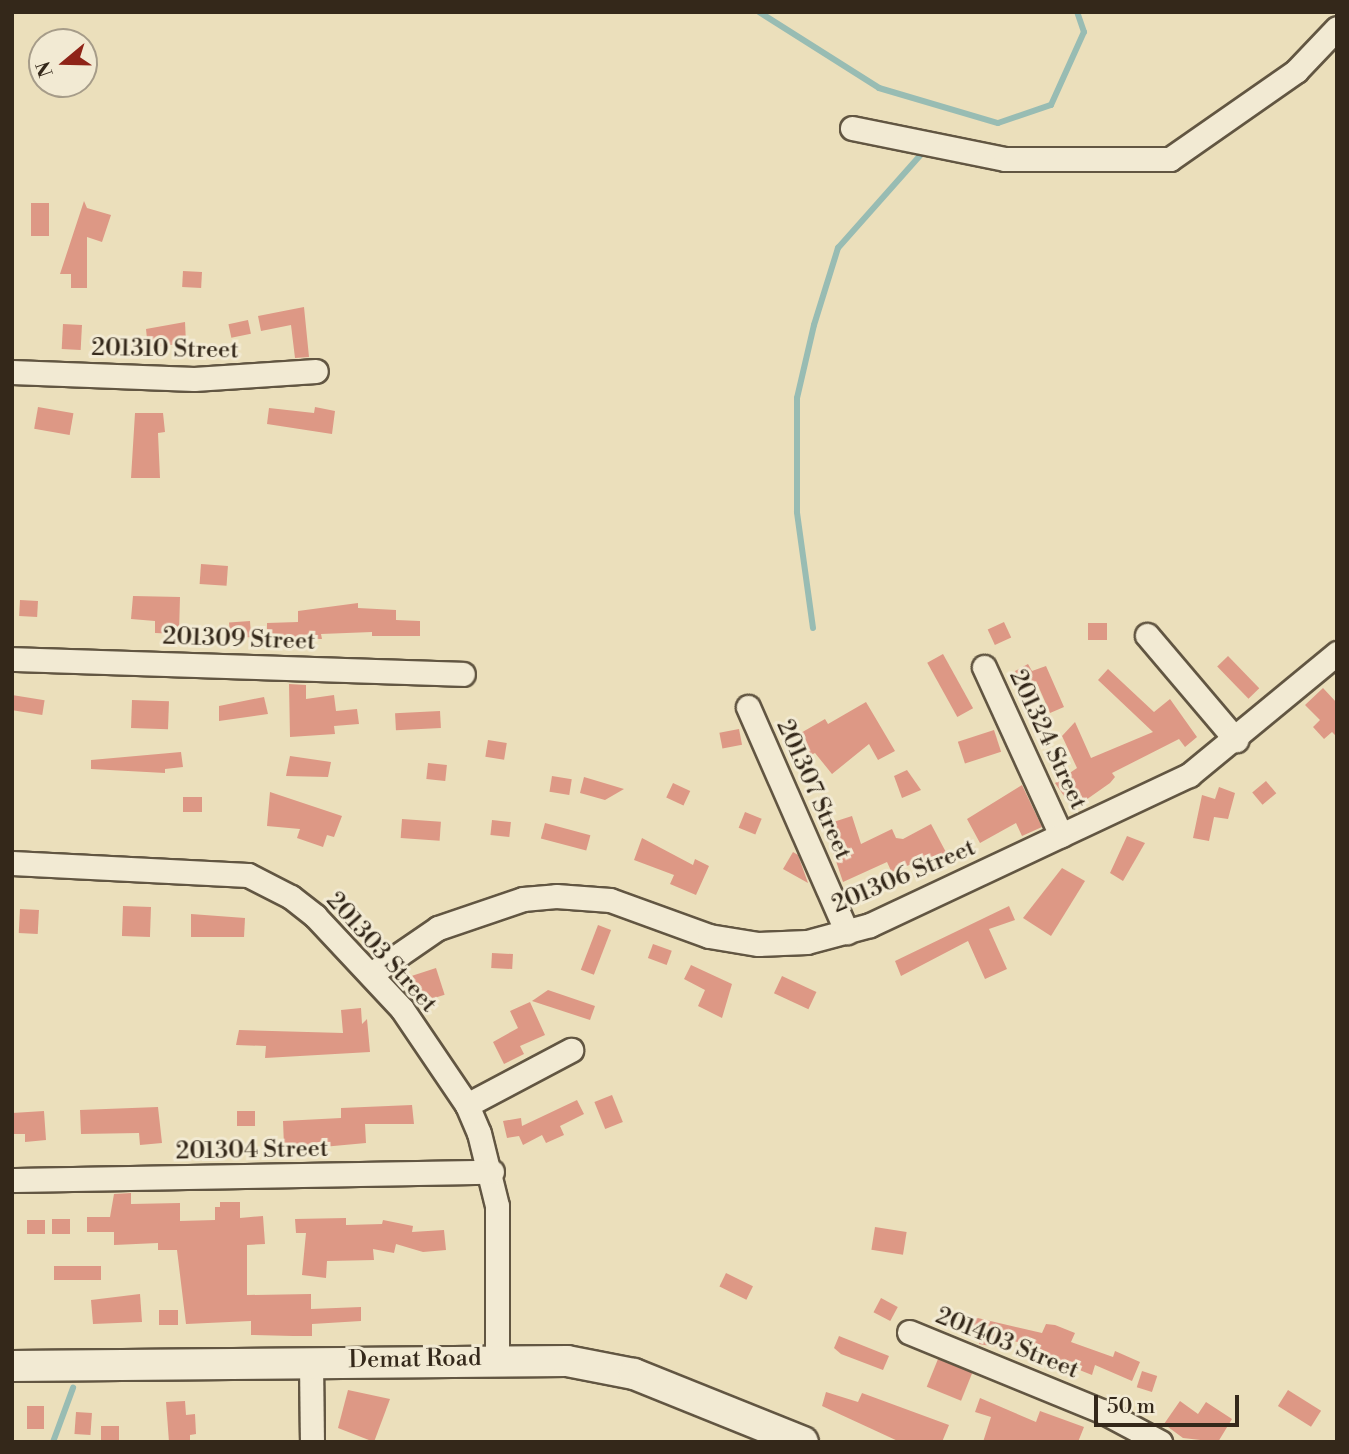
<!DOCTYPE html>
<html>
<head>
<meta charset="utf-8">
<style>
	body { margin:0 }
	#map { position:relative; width:1349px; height:1454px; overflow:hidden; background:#ebdfbb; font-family:"Libre Bodoni",serif }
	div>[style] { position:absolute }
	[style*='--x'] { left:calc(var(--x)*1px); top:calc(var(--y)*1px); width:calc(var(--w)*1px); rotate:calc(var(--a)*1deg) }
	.stream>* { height:6px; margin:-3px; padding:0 3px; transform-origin:3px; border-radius:3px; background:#98bcb3 }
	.building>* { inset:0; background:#dd9885; transform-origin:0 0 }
	.roads { filter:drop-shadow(2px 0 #625642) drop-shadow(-2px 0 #625642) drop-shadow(0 2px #625642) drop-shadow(0 -2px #625642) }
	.minor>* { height:23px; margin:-11.5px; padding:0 11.5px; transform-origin:11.5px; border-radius:11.5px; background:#f2ead3 }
	.tertiary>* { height:30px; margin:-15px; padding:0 15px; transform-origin:15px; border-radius:15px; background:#f2ead3 }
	span { translate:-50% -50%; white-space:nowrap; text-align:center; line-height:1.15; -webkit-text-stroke:6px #f2ead3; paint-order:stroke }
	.street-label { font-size:24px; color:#34281a }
	.frame { position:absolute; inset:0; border:14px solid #34281a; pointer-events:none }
	.north { position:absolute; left:28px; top:28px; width:70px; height:70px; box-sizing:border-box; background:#f2ead3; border:2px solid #a69c89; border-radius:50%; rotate:251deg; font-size:19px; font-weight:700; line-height:28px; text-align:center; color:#34281a }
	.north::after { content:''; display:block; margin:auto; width:24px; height:32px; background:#8f2418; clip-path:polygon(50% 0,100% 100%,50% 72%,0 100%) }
	.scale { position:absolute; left:1094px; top:1395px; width:145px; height:32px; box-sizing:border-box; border:4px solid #34281a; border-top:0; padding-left:9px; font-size:21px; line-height:24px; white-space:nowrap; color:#34281a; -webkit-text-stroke:5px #f2ead3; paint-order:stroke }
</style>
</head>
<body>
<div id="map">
	<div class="stream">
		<i style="--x:759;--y:12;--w:142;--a:32.3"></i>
		<i style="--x:879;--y:88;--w:124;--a:16.4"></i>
		<i style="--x:998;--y:123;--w:56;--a:-18.8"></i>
		<i style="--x:1051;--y:105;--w:80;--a:-65.7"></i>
		<i style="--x:1084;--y:32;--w:21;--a:-109"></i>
		<i style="--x:813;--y:628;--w:117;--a:-97.9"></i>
		<i style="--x:797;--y:512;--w:114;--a:-90"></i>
		<i style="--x:797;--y:398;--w:75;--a:-76.9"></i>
		<i style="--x:814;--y:325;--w:81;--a:-72.7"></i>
		<i style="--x:838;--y:248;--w:132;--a:-48.4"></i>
		<i style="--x:53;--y:1442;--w:58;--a:-69.7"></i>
	</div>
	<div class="building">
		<i style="clip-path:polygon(84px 201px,87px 208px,111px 215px,102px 242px,87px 237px,87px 288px,71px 288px,71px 274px,60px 274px)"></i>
		<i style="left:31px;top:203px;width:18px;height:33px"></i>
		<i style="left:183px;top:271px;width:19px;height:16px;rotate:3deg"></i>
		<i style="clip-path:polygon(304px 307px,309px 357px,295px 358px,291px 325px,261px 331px,258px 316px)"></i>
		<i style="left:248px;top:320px;width:14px;height:20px;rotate:78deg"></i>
		<i style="clip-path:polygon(185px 322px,186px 343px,148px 348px,146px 329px)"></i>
		<i style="left:63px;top:324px;width:19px;height:25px;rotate:3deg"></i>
		<i style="left:38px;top:407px;width:36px;height:22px;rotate:10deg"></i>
		<i style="clip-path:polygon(315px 407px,335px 411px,332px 434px,267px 424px,269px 408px,314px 413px)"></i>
		<i style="clip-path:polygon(135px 413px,163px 413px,165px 432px,158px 433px,160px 478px,131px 478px)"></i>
		<i style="left:201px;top:564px;width:27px;height:20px;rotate:4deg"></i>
		<i style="clip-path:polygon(133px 596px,180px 597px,179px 634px,155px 633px,155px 621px,131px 619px)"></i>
		<i style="left:20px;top:600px;width:18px;height:16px;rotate:3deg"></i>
		<i style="clip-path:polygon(358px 603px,358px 608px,396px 610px,396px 620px,420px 621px,420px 636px,372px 636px,372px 632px,321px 634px,322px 639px,267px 638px,267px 623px,298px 622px,298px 611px)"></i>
		<i style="left:250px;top:621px;width:16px;height:21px;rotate:86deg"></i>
		<i style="left:1004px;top:622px;width:17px;height:18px;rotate:65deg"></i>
		<i style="left:1107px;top:623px;width:17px;height:19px;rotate:90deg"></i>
		<i style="left:943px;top:654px;width:62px;height:18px;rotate:61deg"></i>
		<i style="left:1228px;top:656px;width:45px;height:15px;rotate:46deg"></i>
		<i style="clip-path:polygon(1028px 664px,1032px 671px,1046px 666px,1064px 707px,1050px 713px,1036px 681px,1024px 688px,1015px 671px)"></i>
		<i style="clip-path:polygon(1108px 669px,1154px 712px,1170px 699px,1197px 737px,1185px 747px,1179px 739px,1112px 773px,1115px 777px,1110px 783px,1073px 809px,1055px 783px,1077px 768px,1062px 736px,1075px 722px,1091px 758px,1153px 732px,1098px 680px)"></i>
		<i style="clip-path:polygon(289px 684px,306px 685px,306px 699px,334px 695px,336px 711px,357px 709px,359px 724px,334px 726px,335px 734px,290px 737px)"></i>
		<i style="clip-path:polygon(1323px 688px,1337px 703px,1337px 737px,1332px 732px,1324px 739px,1313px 727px,1320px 720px,1305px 705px)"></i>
		<i style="left:12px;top:695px;width:33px;height:15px;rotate:9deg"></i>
		<i style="clip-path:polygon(264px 697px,268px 714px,219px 721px,219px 706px)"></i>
		<i style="left:132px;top:700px;width:37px;height:28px;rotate:2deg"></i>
		<i style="clip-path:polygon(866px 702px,895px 751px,878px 760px,869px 744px,832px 774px,815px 753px,811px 755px,799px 734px,825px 719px,828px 724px)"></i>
		<i style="left:440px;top:711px;width:17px;height:45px;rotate:87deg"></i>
		<i style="left:739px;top:729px;width:16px;height:20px;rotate:79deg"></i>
		<i style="left:994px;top:730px;width:23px;height:38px;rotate:72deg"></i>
		<i style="left:488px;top:740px;width:19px;height:17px;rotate:9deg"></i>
		<i style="clip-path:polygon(181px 752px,183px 767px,165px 769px,165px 773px,91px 769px,91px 760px)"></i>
		<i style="clip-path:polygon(290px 756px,331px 762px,328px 777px,286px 776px)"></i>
		<i style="left:428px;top:763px;width:19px;height:16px;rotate:6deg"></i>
		<i style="clip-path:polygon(907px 770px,921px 790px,902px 798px,894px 776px)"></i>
		<i style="left:552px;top:776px;width:20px;height:16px;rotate:9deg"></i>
		<i style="clip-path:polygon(584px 777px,624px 789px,605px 800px,580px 793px)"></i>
		<i style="left:1266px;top:781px;width:16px;height:18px;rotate:50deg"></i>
		<i style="left:673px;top:783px;width:19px;height:16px;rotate:25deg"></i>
		<i style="clip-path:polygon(1022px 785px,1042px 827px,1022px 836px,1016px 823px,980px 843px,967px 819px)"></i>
		<i style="clip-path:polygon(1219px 787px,1235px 793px,1228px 819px,1214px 817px,1209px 841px,1193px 838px,1202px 795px,1215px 799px)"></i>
		<i style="clip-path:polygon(270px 792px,342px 816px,334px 837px,327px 835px,323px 847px,297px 838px,300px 829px,267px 826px)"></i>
		<i style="left:183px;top:797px;width:19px;height:15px"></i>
		<i style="left:745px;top:812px;width:18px;height:17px;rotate:22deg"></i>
		<i style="clip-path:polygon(852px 816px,861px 844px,892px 829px,896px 838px,903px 839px,931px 824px,948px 856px,924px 868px,920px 860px,892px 873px,887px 862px,843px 882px,824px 825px)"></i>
		<i style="left:402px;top:819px;width:39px;height:19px;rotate:4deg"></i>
		<i style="left:492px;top:820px;width:19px;height:15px;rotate:6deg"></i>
		<i style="left:545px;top:823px;width:47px;height:16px;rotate:15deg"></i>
		<i style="clip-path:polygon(1127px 836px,1145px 843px,1123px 881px,1110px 873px)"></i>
		<i style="clip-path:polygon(642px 838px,693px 865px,695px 859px,709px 866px,696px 895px,670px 884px,674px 875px,634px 860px)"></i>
		<i style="clip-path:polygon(793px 852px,798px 855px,808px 883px,783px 869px)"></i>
		<i style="clip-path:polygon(1062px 868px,1085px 881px,1051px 936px,1023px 918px)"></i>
		<i style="left:123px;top:906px;width:28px;height:30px;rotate:2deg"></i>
		<i style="clip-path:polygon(1009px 906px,1015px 920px,989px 929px,1007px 969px,985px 979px,968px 941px,901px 976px,895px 961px)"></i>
		<i style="left:20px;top:909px;width:19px;height:24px;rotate:3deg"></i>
		<i style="clip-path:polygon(191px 914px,245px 918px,244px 937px,191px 937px)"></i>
		<i style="left:598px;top:925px;width:14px;height:48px;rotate:21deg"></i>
		<i style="left:653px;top:944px;width:20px;height:15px;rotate:20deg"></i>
		<i style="left:492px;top:953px;width:21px;height:15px;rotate:3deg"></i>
		<i style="clip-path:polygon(691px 965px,732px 984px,722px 1018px,698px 1006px,705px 990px,684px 979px)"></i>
		<i style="left:436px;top:968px;width:28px;height:25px;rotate:72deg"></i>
		<i style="left:782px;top:976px;width:38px;height:19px;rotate:25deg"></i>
		<i style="clip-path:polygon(548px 990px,595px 1006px,590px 1020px,532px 1001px)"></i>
		<i style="clip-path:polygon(530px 1002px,545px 1035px,520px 1046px,524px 1054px,504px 1064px,493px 1042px,518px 1028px,510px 1011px)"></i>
		<i style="clip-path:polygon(361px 1008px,362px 1024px,367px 1019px,370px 1052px,265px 1058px,266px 1046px,236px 1045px,239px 1030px,343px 1033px,341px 1010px)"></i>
		<i style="left:612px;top:1095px;width:29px;height:19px;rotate:68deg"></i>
		<i style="clip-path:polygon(577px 1100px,584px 1114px,560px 1126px,564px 1135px,546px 1143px,542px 1135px,523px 1145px,519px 1136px,507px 1138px,503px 1121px,521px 1118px,522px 1126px)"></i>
		<i style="clip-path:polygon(412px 1105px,414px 1124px,365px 1124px,366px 1143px,290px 1150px,284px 1146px,283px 1121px,341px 1118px,341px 1108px)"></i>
		<i style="clip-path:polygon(158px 1107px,162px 1143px,140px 1145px,139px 1133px,81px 1134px,80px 1110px)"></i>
		<i style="clip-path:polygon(44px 1111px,46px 1140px,25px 1142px,25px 1134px,12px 1134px,12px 1113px)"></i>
		<i style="left:237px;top:1111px;width:18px;height:15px"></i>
		<i style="clip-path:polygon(131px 1193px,131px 1204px,180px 1203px,180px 1221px,215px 1220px,215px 1207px,220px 1207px,220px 1202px,240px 1202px,240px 1218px,263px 1216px,265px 1244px,247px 1245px,247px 1295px,311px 1294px,311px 1309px,361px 1307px,361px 1321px,312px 1324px,312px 1336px,293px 1336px,251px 1335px,251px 1321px,186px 1324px,177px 1250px,158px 1250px,158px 1243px,114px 1245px,114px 1232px,87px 1232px,87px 1217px,110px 1217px,114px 1194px)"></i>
		<i style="clip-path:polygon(346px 1218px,346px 1225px,382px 1224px,383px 1220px,413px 1226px,412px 1232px,444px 1230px,446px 1250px,423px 1252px,396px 1244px,394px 1253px,373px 1249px,374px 1260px,327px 1261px,326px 1278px,302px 1275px,306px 1233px,296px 1233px,295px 1219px)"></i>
		<i style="left:52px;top:1219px;width:18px;height:15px"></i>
		<i style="left:27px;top:1220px;width:18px;height:14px"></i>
		<i style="left:875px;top:1227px;width:32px;height:23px;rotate:9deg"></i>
		<i style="left:54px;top:1266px;width:47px;height:14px"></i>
		<i style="left:726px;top:1273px;width:30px;height:15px;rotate:26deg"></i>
		<i style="clip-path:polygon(140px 1294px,142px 1322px,93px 1324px,91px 1300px)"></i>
		<i style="left:881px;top:1298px;width:19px;height:16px;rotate:28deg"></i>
		<i style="left:178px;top:1310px;width:15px;height:19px;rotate:90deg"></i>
		<i style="clip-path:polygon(965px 1315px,1042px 1333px,1046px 1324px,1055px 1325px,1075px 1333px,1071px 1342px,1113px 1357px,1115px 1351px,1140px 1362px,1132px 1381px,1095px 1365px,1092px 1375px,1062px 1363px,1060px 1366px,1040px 1357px,1043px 1350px,998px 1336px,996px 1347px,979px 1344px,981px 1331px,963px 1325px)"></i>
		<i style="clip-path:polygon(839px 1336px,889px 1356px,883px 1370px,841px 1354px,834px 1348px)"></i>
		<i style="left:938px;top:1359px;width:37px;height:30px;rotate:22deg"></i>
		<i style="left:1142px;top:1371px;width:16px;height:17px;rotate:18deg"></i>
		<i style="clip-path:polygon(348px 1390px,390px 1399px,374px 1442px,338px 1428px)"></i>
		<i style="left:1288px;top:1390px;width:39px;height:19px;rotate:32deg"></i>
		<i style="clip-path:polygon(826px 1392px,858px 1402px,862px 1393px,949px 1425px,942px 1442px,900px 1442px,822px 1406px)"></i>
		<i style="clip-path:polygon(980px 1398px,1036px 1422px,1040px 1411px,1084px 1427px,1078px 1442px,983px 1442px,991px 1417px,975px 1412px)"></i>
		<i style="clip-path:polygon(185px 1401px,186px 1415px,195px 1414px,196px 1434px,190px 1435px,190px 1442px,169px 1442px,166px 1402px)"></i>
		<i style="clip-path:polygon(1180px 1401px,1198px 1414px,1206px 1402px,1232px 1419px,1218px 1442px,1183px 1438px,1164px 1424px)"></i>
		<i style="left:44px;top:1406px;width:23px;height:17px;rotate:90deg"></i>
		<i style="left:76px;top:1412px;width:16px;height:22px;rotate:4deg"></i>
		<i style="left:101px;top:1426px;width:18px;height:15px"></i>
	</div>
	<div class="roads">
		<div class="minor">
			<i style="--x:852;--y:128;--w:156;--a:11.5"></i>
			<i style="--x:1005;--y:159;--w:165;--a:0"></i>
			<i style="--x:1170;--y:159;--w:154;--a:-34.9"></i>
			<i style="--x:1296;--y:71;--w:59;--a:-46.4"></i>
			<i style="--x:12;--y:372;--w:182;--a:2.2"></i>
			<i style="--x:194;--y:379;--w:122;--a:-3.8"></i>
			<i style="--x:1147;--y:635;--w:138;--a:49.7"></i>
			<i style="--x:12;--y:659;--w:451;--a:1.9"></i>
			<i style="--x:984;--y:667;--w:185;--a:65.4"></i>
			<i style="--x:748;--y:707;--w:246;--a:66.3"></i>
			<i style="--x:12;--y:863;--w:236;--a:2.9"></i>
			<i style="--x:248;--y:875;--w:48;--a:27.1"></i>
			<i style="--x:291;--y:897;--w:31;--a:38"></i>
			<i style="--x:315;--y:916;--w:127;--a:46.9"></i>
			<i style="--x:402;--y:1009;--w:116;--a:55.9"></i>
			<i style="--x:467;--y:1105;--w:30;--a:67"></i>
			<i style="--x:479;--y:1133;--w:75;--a:76.1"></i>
			<i style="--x:497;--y:1206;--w:153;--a:90"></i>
			<i style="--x:371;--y:974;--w:81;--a:-34.5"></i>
			<i style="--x:438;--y:928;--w:90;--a:-18.8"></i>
			<i style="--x:523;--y:899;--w:33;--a:-5"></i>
			<i style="--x:556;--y:896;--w:54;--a:4.2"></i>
			<i style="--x:610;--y:900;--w:105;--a:20"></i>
			<i style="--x:709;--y:936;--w:50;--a:9.3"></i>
			<i style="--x:758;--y:944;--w:49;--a:-2.3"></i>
			<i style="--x:807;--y:942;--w:65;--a:-15.1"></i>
			<i style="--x:870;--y:925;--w:353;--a:-25.2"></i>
			<i style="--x:1189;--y:775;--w:192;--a:-39.5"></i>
			<i style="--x:467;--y:1105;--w:118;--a:-27.9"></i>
			<i style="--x:12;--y:1180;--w:480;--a:-1"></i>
			<i style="--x:909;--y:1332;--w:209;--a:22.3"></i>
			<i style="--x:1102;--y:1411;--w:66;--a:28.1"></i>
			<i style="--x:311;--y:1362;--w:80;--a:89.3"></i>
		</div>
		<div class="tertiary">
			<i style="--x:12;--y:1366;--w:555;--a:-0.52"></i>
			<i style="--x:567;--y:1361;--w:68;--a:11"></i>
			<i style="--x:634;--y:1374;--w:182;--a:21.9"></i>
		</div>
	</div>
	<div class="street-label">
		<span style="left:165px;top:350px;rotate:1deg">201310 Street</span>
		<span style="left:239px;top:640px;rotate:2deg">201309 Street</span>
		<span style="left:1047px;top:740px;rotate:65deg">201324 Street</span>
		<span style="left:813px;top:790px;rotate:66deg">201307 Street</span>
		<span style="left:904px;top:877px;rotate:-23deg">201306 Street</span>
		<span style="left:381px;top:953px;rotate:48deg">201303 Street</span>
		<span style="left:252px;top:1151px;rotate:-1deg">201304 Street</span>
		<span style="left:1007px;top:1344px;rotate:22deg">201403 Street</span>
		<span style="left:415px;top:1360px;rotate:-1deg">Demat Road</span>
	</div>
	<div class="frame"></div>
	<div class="north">N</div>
	<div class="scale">50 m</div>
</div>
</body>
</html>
